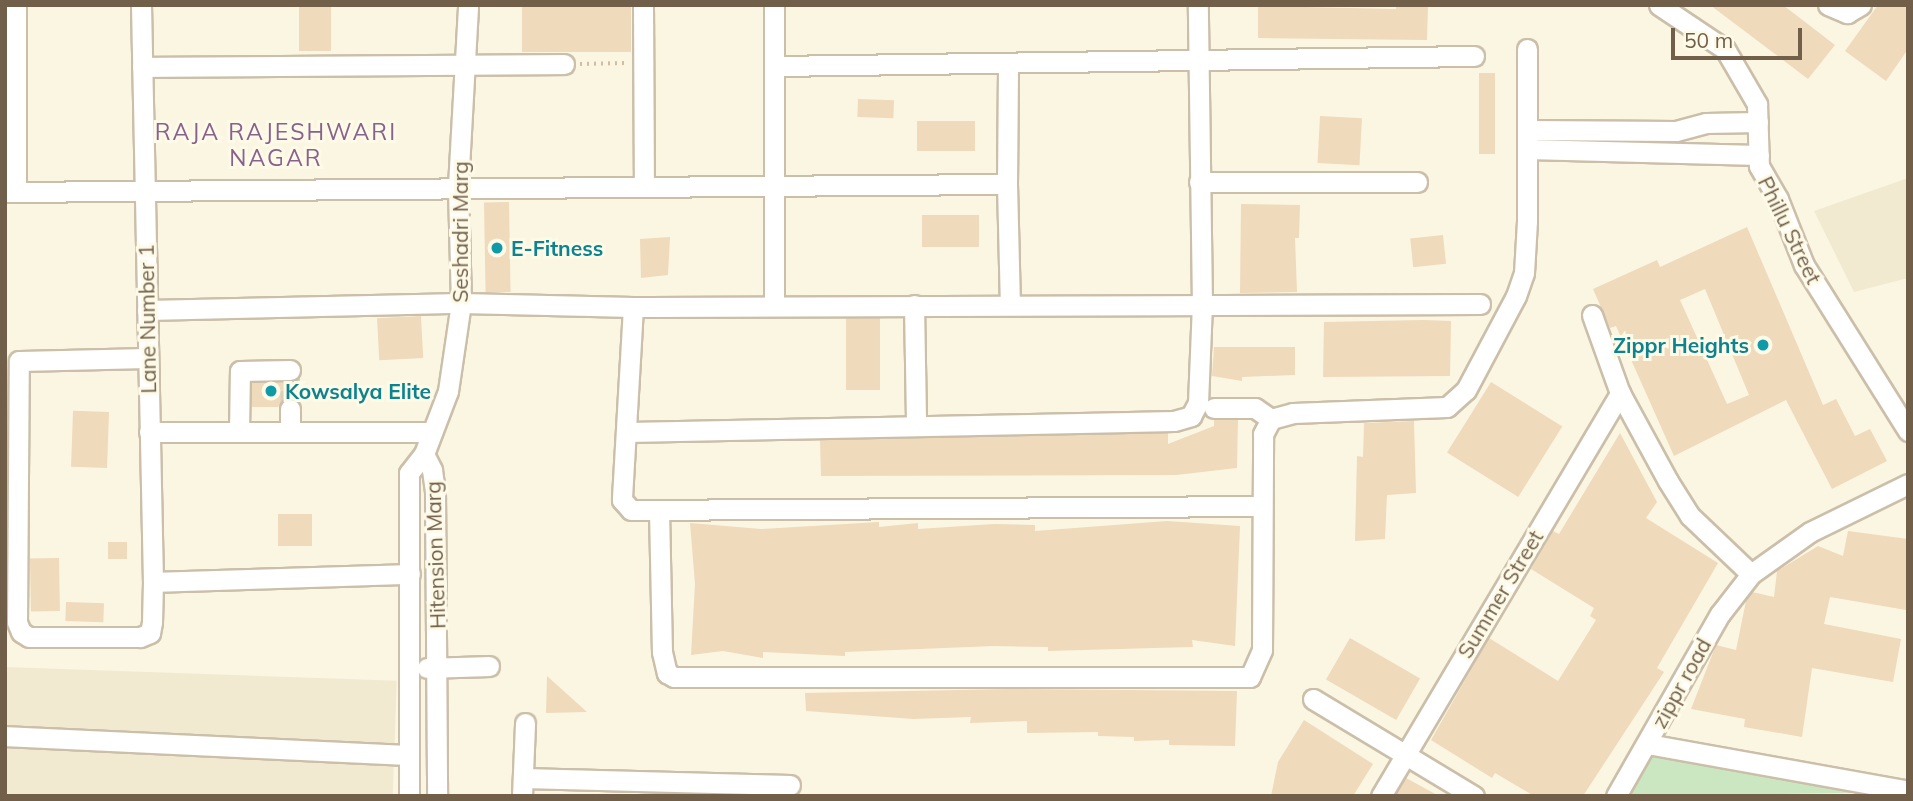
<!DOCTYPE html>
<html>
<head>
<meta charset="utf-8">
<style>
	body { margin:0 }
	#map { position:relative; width:1913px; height:801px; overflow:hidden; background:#fbf6e2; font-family:Mulish,sans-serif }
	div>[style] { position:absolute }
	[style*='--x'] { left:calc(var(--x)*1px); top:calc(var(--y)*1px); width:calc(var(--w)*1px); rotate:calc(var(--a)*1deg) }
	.residential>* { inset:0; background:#f2e9d1; transform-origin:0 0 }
	.green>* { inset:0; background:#cae7c2 }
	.building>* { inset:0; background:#efdabb; transform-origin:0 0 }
	.street-tunnel>* { height:19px; margin-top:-9.5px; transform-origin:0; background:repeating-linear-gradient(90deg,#d8d0bc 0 19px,transparent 0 29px) }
	.path>* { height:3.5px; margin-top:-1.75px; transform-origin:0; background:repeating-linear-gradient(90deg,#d3bd9f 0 2px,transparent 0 7px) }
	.roads { filter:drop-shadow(2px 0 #cbbfaa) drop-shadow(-2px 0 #cbbfaa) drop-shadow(0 2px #cbbfaa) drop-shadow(0 -2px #cbbfaa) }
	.street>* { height:19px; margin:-9.5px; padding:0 9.5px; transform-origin:9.5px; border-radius:9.5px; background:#fff }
	.dots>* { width:19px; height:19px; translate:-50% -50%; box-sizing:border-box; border:4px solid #fefae8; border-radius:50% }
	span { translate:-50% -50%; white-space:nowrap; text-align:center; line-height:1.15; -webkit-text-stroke:6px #fefae8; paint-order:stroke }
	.street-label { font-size:21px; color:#715f4a }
	.culture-label { font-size:21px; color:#0d838f; font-weight:700 }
	.left { translate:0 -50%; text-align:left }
	.right { translate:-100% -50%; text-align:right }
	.neighbourhood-label { font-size:23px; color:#87628d; letter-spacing:2px }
	.frame { position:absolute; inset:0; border:7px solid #715f4a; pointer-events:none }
	.scale { position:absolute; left:1671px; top:28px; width:131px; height:32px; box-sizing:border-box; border:4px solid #715f4a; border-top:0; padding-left:9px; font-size:21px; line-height:24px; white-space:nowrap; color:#715f4a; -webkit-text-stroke:5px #fefae8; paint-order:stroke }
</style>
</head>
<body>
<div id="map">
	<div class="residential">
		<i style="clip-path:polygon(1908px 178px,1908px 278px,1854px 292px,1814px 211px)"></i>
		<i style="left:5px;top:667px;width:392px;height:129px;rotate:2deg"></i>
	</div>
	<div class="green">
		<i style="clip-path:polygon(1651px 752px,1854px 793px,1625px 796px)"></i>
	</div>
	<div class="building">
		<i style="left:299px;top:5px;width:32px;height:46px"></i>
		<i style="left:522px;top:5px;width:109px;height:47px"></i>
		<i style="clip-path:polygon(1396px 5px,1428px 5px,1427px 40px,1258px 38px,1258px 6px,1396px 9px)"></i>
		<i style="clip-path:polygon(1710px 5px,1783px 5px,1835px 45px,1808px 79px)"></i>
		<i style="clip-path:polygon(1878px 5px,1908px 5px,1908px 49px,1886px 81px,1845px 51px)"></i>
		<i style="left:1479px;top:73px;width:16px;height:81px"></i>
		<i style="left:858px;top:99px;width:36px;height:18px;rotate:2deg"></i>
		<i style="left:1320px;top:116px;width:42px;height:47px;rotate:3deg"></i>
		<i style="left:917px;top:121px;width:58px;height:30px"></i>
		<i style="left:509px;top:202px;width:90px;height:25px;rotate:89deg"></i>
		<i style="clip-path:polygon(1241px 204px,1300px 205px,1299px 238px,1295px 238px,1297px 292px,1240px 293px)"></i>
		<i style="left:922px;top:215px;width:57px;height:32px"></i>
		<i style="clip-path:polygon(evenodd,1747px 227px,1823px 405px,1836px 399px,1855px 436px,1870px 429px,1887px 461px,1832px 489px,1786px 400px,1674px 456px,1616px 326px,1610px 328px,1593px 289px,1657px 260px,1660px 267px,1747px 227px,1705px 289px,1749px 395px,1727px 404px,1680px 300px,1705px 289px)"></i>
		<i style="left:1443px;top:235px;width:29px;height:33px;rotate:84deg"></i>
		<i style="clip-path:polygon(670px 237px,668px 275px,641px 278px,640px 239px)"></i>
		<i style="left:421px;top:316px;width:42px;height:44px;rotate:87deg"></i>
		<i style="left:846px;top:318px;width:34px;height:72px"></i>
		<i style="clip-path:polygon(1423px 320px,1451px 321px,1450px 376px,1323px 377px,1324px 322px)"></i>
		<i style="clip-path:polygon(1214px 347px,1295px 347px,1295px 375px,1242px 377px,1242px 381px,1212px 376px)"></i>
		<i style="clip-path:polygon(300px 377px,300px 402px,289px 397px,278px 407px,252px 407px,252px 383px,290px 382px)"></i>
		<i style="left:1491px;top:382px;width:84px;height:83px;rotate:32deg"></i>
		<i style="left:109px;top:412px;width:56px;height:36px;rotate:92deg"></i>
		<i style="clip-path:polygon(1214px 420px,1238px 420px,1237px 468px,1176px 475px,821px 476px,820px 440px,1168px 433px,1168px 444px,1214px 426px)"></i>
		<i style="clip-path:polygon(1414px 421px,1416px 493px,1387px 495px,1385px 539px,1355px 541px,1357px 456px,1363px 457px,1364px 423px)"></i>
		<i style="clip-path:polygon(1620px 433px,1657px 502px,1646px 518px,1718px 563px,1657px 668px,1664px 672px,1583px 796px,1534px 796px,1495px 773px,1492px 778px,1431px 740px,1489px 638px,1558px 681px,1596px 620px,1590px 616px,1594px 608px,1531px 569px,1553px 531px,1559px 534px)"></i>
		<i style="left:278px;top:514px;width:34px;height:32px"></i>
		<i style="clip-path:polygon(1167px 521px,1240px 526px,1235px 646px,1192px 640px,1193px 647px,1155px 648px,1048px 651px,1048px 647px,994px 646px,845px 652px,845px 656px,763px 652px,763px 658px,723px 651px,691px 655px,695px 584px,690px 523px,761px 529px,879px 522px,879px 527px,918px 523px,918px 529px,994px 524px,1035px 525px,1035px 531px)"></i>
		<i style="clip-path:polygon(1848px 531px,1908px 539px,1906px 610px,1830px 597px,1824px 624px,1901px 639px,1893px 682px,1812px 668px,1802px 737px,1744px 727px,1745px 719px,1691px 709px,1716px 645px,1736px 650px,1746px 601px,1752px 592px,1774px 597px,1777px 571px,1818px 546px,1843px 556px)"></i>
		<i style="left:108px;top:542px;width:19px;height:17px"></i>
		<i style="left:59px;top:558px;width:53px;height:29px;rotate:89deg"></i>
		<i style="left:66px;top:602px;width:38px;height:19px;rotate:2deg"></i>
		<i style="left:1350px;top:638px;width:81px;height:48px;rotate:30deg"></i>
		<i style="clip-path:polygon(547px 676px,587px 712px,546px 713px)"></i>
		<i style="clip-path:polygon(1010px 689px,1237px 691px,1235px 746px,1169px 745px,1169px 740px,1134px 741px,1134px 737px,1098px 736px,1098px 732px,1027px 733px,1027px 721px,970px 723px,971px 717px,913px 719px,806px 711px,805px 693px)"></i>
		<i style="clip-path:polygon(1304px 720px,1373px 764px,1353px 796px,1271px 796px,1278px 762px)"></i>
		<i style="clip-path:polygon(1406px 778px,1439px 796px,1395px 796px)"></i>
	</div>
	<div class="street-tunnel">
		<i style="--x:290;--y:409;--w:39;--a:-90"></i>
	</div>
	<div class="path">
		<i style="--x:580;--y:64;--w:45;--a:-1.3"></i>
	</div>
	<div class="roads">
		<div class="street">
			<i style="--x:141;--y:5;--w:577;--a:88.81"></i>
			<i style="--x:153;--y:582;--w:40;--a:91.4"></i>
			<i style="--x:152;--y:622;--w:11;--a:100"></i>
			<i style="--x:150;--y:633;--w:11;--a:158"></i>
			<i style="--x:140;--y:637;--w:111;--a:180"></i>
			<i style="--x:29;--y:637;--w:9;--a:-148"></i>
			<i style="--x:21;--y:632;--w:11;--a:-112"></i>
			<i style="--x:17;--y:622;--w:261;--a:-89.6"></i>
			<i style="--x:19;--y:361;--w:129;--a:-1.3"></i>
			<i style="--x:643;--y:5;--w:181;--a:89.7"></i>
			<i style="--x:1659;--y:5;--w:79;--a:33.7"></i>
			<i style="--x:1725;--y:49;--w:64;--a:59.8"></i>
			<i style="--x:1757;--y:104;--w:62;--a:88.2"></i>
			<i style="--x:1759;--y:166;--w:38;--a:60"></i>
			<i style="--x:1778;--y:199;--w:71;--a:68.5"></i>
			<i style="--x:1804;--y:265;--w:196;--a:57.9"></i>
			<i style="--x:1828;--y:5;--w:21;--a:23"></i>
			<i style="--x:1847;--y:13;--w:16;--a:-30"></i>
			<i style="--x:774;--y:66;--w:700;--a:-0.82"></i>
			<i style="--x:142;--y:67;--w:422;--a:-0.4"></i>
			<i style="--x:1527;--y:130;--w:149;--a:0.4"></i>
			<i style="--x:1676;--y:131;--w:31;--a:-15"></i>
			<i style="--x:1706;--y:123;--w:52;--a:-1.1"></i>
			<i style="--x:1527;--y:149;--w:232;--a:1.5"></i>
			<i style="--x:1199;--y:182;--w:218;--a:0"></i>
			<i style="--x:1007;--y:184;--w:121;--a:88.6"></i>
			<i style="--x:5;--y:192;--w:1002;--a:-0.46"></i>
			<i style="--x:1007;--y:184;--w:120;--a:-89.5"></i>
			<i style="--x:16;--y:192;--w:187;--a:-90"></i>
			<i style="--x:774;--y:305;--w:300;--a:-90"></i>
			<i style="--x:914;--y:305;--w:120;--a:89"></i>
			<i style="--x:633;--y:307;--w:193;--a:93.3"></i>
			<i style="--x:622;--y:500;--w:13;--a:48"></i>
			<i style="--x:631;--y:510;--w:631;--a:-0.36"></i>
			<i style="--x:147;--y:310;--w:314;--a:-1.3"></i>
			<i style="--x:461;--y:303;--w:172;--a:1.3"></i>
			<i style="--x:633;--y:307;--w:847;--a:-0.2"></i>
			<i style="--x:1592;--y:315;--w:83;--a:70.3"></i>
			<i style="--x:1620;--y:393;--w:100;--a:61.4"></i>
			<i style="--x:1668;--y:481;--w:41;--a:57.8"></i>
			<i style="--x:1690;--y:516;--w:84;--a:43.6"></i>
			<i style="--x:1214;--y:408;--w:41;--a:0"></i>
			<i style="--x:1255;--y:408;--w:19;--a:35"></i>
			<i style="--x:290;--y:409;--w:23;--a:90"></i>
			<i style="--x:149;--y:432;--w:283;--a:0"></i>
			<i style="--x:239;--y:432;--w:61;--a:-89.1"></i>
			<i style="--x:240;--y:371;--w:50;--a:-1.1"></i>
			<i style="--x:628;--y:432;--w:546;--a:-1.15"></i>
			<i style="--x:1174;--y:421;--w:18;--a:-16"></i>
			<i style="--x:1191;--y:416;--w:15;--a:-62"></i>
			<i style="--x:1198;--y:403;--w:98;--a:-87.7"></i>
			<i style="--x:1202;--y:305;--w:300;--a:-90.8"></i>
			<i style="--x:424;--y:454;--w:67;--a:-69.1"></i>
			<i style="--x:448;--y:391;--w:89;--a:-81.6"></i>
			<i style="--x:461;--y:303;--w:117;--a:-91.5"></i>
			<i style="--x:458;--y:186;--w:181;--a:-86.8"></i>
			<i style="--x:424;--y:454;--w:18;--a:63"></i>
			<i style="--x:432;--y:470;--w:21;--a:82"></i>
			<i style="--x:435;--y:491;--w:305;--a:89.6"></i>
			<i style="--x:659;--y:510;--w:142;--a:88.8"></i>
			<i style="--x:662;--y:652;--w:22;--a:77"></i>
			<i style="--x:667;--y:673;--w:8;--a:30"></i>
			<i style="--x:674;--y:677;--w:576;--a:0"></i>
			<i style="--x:1250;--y:677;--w:30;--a:-66"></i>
			<i style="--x:1262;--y:650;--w:216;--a:-89.7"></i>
			<i style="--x:1263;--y:434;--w:17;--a:-62"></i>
			<i style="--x:1271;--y:419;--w:23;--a:-15"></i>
			<i style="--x:1293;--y:413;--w:154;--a:-2.2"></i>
			<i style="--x:1447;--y:407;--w:25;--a:-42"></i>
			<i style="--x:1466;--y:390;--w:106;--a:-62"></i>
			<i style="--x:1516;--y:296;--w:24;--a:-71"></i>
			<i style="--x:1524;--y:273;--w:52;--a:-86.7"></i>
			<i style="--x:1527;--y:221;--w:172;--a:-90"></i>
			<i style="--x:153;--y:582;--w:257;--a:-1.8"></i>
			<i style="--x:427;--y:668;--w:62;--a:-1.8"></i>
			<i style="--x:1313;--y:699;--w:188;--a:31.1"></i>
			<i style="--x:5;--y:736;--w:404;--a:2.7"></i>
			<i style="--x:1648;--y:744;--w:264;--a:10.2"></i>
			<i style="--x:523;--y:778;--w:267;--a:1.5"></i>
			<i style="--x:409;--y:796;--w:323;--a:-90"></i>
			<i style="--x:409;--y:473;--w:24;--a:-52"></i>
			<i style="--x:522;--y:796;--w:73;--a:-87.6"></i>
			<i style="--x:1381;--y:796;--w:469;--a:-59.3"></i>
			<i style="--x:1616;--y:796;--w:210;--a:-60.3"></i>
			<i style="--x:1720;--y:614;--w:51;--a:-52.2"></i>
			<i style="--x:1751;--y:574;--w:72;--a:-35.4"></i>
			<i style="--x:1810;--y:532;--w:109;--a:-26.1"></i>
		</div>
	</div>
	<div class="dots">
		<i style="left:497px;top:248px;background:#0f9aa8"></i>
		<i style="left:1763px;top:345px;background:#0f9aa8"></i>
		<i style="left:271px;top:391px;background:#0f9aa8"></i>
	</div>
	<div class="street-label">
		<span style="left:1790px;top:230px;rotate:64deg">Phillu Street</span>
		<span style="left:460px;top:232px;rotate:-90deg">Seshadri Marg</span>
		<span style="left:147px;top:319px;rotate:-91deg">Lane Number 1</span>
		<span style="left:435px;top:555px;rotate:-92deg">Hitension Marg</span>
		<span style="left:1500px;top:594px;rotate:-59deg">Summer Street</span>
		<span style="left:1681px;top:683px;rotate:-61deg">zippr road</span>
	</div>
	<div class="culture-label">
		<span class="left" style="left:511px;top:248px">E-Fitness</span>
		<span class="right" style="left:1749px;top:345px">Zippr Heights</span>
		<span class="left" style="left:285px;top:391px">Kowsalya Elite</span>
	</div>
	<div class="neighbourhood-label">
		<span style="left:276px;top:145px">RAJA RAJESHWARI<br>NAGAR</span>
	</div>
	<div class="frame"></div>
	<div class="scale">50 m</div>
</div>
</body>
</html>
